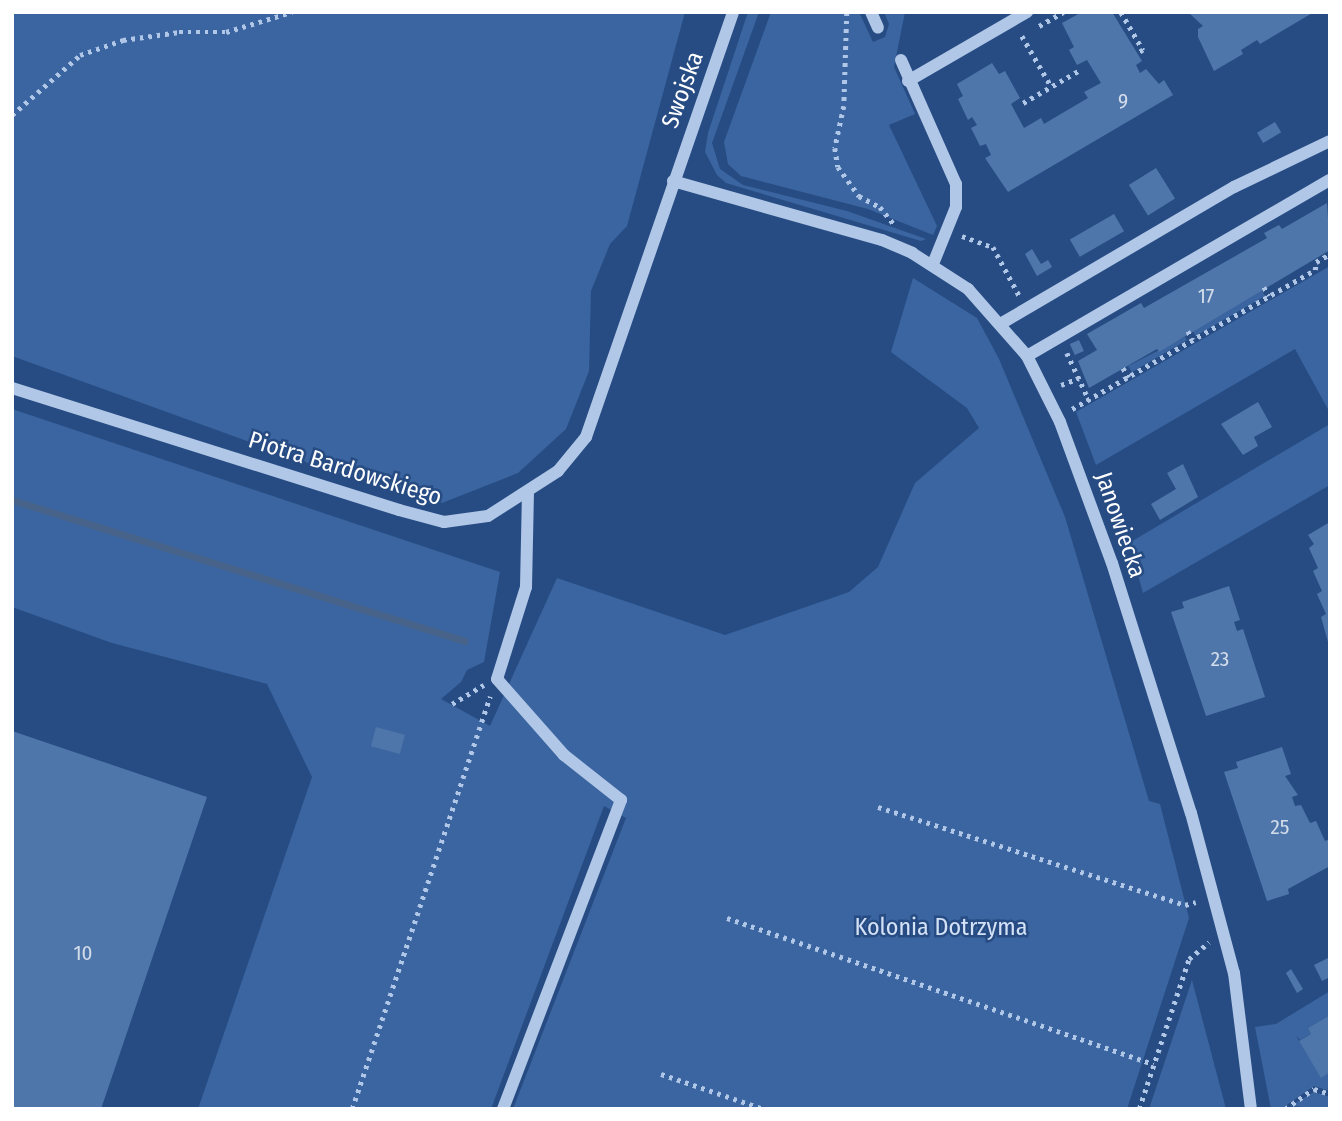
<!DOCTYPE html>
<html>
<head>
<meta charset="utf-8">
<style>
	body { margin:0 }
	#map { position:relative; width:1342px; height:1121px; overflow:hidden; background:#274c83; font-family:"Fira Sans Condensed",sans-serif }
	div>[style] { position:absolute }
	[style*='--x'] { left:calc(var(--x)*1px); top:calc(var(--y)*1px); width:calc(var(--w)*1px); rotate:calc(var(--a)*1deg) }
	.green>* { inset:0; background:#3b65a0; transform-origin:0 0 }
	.stream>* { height:7px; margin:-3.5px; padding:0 3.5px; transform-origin:3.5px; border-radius:3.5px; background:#48638a }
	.building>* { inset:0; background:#4f76ab; transform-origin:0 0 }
	.path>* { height:4.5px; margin-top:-2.25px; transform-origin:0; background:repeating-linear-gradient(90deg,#b0c7e7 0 3.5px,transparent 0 8.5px) }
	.minor>* { height:12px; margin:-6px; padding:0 6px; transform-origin:6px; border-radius:6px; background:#b0c7e7 }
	span { translate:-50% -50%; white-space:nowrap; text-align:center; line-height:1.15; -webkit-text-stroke:5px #274c83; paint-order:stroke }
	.number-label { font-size:21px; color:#d3ddea }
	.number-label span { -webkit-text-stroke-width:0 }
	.street-label { font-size:24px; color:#fff }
	.park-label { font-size:24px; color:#d3e2f6 }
	.frame { position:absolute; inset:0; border:14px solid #fff; pointer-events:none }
</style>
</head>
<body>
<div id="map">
	<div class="green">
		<i style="clip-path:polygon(12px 12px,685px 12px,627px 226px,610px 244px,591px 291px,589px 371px,566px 429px,518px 473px,442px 503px,330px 471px,12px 356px)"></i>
		<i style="clip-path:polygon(748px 12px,759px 12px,712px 143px,720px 169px,743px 185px,847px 211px,926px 239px,921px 241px,726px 183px,717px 175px,705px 152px,708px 133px)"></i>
		<i style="clip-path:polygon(771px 12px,859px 12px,873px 42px,885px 37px,889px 24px,884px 12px,905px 12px,894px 67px,915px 114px,889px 125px,937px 226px,933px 235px,868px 209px,741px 176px,728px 164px,724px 142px)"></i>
		<i style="clip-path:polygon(1330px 266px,1330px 413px,1295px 349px,1096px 465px,1076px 412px)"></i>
		<i style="clip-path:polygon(913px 278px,977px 318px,999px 359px,1065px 517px,1149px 801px,1160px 804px,1189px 918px,1127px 1109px,513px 1109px,626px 818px,604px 806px,491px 1109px,198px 1109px,312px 777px,267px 684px,112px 643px,12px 607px,12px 409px,500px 572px,484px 662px,467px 670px,461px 682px,441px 699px,490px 726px,557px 578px,725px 635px,849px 592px,878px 567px,915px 483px,979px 428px,967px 408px,891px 352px)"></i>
		<i style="left:1261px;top:289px;width:8px;height:80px;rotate:60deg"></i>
		<i style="clip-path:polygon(1185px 337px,1187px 340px,1132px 372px,1128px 366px)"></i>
		<i style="clip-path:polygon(1330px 424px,1330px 485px,1143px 593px,1129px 543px)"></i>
		<i style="clip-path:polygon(1192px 980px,1226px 1109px,1149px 1109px)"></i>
		<i style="clip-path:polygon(1330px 991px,1330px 1015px,1308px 1028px,1311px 1034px,1300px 1040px,1296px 1036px,1321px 1077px,1330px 1072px,1330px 1091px,1314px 1086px,1281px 1109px,1271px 1109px,1255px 1027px,1276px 1024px)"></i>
		<i style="clip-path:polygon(1314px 1092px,1330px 1097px,1330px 1109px,1290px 1106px)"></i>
	</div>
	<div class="stream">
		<i style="--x:12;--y:500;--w:474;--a:17.3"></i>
	</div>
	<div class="building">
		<i style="clip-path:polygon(1082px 12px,1112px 12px,1142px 61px,1136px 65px,1140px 73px,1146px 69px,1159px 84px,1164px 80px,1173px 95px,1008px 192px,985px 158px,991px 155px,986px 144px,980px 146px,971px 128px,977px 125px,972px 117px,968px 120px,958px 99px,963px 96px,957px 84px,992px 63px,999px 74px,1005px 71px,1020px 98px,1011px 104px,1024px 128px,1041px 118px,1044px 124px,1054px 118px,1088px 98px,1084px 92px,1101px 83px,1087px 60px,1077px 65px,1069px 50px,1074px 47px,1062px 23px)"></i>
		<i style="clip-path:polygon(1188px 12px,1314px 12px,1260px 44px,1257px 40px,1241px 50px,1243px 54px,1214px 71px,1198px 37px,1198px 29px,1203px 26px)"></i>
		<i style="left:1275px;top:122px;width:12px;height:21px;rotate:59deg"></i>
		<i style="left:1156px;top:168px;width:36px;height:32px;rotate:58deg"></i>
		<i style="clip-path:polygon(1327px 203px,1330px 250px,1159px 352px,1157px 349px,1089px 388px,1078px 361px,1097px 350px,1087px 334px,1141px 303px,1144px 308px,1267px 238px,1264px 233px,1279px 225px,1282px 229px)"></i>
		<i style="left:1114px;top:214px;width:20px;height:51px;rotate:60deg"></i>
		<i style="clip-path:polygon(1032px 249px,1041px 264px,1048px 260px,1052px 267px,1037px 276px,1025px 254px)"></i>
		<i style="left:1079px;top:340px;width:12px;height:10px;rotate:66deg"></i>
		<i style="clip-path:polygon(1258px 402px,1272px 427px,1254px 437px,1258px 446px,1243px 455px,1221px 424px)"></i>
		<i style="clip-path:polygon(1183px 464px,1198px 497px,1160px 520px,1151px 504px,1176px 489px,1167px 473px)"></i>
		<i style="clip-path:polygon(1330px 522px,1330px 649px,1321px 617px,1326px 614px,1317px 594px,1322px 591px,1313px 571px,1318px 568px,1309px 548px,1314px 544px,1308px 535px)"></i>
		<i style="clip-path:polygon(1229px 586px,1240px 620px,1234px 622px,1237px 631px,1243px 629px,1265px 697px,1206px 716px,1171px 612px,1184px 608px,1182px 602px)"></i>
		<i style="left:376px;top:727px;width:30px;height:20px;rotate:15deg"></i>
		<i style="clip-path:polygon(12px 731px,207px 797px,101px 1109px,12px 1109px)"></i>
		<i style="clip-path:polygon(1282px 747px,1291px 774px,1285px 776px,1298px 795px,1292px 797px,1295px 806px,1301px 805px,1310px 823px,1316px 821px,1325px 841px,1330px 839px,1330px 866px,1288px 889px,1289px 894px,1267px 901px,1224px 772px,1238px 768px,1236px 762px)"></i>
		<i style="clip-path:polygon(1330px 957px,1330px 977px,1322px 981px,1314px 965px)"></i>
		<i style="clip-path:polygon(1291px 969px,1303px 989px,1297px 993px,1286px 973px)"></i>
		<i style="clip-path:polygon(1330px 1015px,1330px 1072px,1321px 1078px,1299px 1041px,1311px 1034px,1308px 1028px)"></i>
	</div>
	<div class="path">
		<i style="--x:847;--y:12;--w:94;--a:91.8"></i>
		<i style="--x:844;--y:106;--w:43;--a:102.1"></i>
		<i style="--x:835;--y:148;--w:19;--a:81"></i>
		<i style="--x:838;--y:167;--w:36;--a:54"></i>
		<i style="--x:859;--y:196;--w:24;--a:28"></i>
		<i style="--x:880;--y:207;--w:22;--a:51"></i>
		<i style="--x:1121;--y:12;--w:44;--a:59.9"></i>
		<i style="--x:1143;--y:50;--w:7;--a:146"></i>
		<i style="--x:1039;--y:26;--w:28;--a:-30"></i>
		<i style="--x:1022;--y:36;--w:58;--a:59.9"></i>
		<i style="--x:1023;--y:103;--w:66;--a:-30.1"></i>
		<i style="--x:12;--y:115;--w:91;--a:-41.4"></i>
		<i style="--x:80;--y:55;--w:46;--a:-19.2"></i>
		<i style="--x:123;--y:40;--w:57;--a:-8.1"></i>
		<i style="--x:179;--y:32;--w:47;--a:0"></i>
		<i style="--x:226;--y:32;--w:69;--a:-16.9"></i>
		<i style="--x:962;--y:236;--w:33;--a:20"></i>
		<i style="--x:993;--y:247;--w:55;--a:61.6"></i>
		<i style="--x:1264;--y:287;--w:10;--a:61"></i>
		<i style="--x:1188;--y:331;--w:10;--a:61"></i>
		<i style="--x:1067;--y:353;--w:52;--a:64.9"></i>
		<i style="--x:1123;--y:368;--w:11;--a:56"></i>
		<i style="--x:1061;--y:385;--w:19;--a:-21"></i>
		<i style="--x:1072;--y:409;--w:280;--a:-29.8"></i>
		<i style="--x:1315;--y:270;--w:8;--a:-83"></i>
		<i style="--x:1316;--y:262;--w:16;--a:-30"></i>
		<i style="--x:452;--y:704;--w:37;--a:-31"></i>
		<i style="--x:878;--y:807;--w:322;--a:17.7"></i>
		<i style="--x:1185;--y:905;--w:11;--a:-15"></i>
		<i style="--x:727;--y:918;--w:451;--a:18.9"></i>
		<i style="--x:661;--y:1074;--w:109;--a:18.8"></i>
		<i style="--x:352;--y:1109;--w:435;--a:-71.5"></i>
		<i style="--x:1139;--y:1109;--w:158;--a:-71.6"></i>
		<i style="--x:1189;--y:959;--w:26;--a:-40"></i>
		<i style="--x:1285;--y:1109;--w:35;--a:-35"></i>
		<i style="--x:1314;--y:1089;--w:17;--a:17"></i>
	</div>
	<div class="minor">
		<i style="--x:871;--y:12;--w:17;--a:66"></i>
		<i style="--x:901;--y:60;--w:136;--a:66.1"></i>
		<i style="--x:956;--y:184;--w:23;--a:90"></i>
		<i style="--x:956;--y:207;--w:61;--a:112"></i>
		<i style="--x:908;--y:81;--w:138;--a:-30.1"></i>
		<i style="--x:673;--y:181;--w:217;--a:15.8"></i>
		<i style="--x:882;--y:240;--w:33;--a:23"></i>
		<i style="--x:912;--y:253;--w:67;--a:32.7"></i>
		<i style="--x:968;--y:289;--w:89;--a:48.6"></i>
		<i style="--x:1027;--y:356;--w:74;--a:63.4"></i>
		<i style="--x:1060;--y:422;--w:150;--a:69.8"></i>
		<i style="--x:1112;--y:563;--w:262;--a:72.5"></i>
		<i style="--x:1191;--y:813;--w:166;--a:75"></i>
		<i style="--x:1234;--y:973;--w:137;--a:82.9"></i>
		<i style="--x:1002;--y:323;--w:269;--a:-30.4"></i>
		<i style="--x:1234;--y:187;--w:106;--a:-25.6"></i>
		<i style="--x:1027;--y:356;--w:350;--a:-30.2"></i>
		<i style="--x:12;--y:388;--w:406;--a:17.5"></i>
		<i style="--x:399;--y:510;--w:47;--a:14.9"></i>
		<i style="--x:444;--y:522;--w:44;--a:-7.8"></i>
		<i style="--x:488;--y:516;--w:83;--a:-32.7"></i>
		<i style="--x:558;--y:471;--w:44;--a:-50.5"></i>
		<i style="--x:586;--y:437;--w:450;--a:-70.9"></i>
		<i style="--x:503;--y:1109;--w:331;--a:-69.1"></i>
		<i style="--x:621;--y:800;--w:73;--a:-141.7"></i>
		<i style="--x:564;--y:755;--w:101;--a:-131.4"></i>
		<i style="--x:497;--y:679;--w:96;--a:-72.5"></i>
		<i style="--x:526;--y:587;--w:93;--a:-88.8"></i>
	</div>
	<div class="number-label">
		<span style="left:1123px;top:101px">9</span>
		<span style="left:1206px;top:296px">17</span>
		<span style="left:1220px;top:659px">23</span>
		<span style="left:1280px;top:827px">25</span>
		<span style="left:83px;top:953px">10</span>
	</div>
	<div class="street-label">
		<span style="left:683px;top:90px;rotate:-70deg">Swojska</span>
		<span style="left:345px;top:469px;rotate:17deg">Piotra Bardowskiego</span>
		<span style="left:1120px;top:525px;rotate:71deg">Janowiecka</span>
	</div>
	<div class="park-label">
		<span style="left:941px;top:928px">Kolonia Dotrzyma</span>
	</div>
	<div class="frame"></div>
</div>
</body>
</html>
